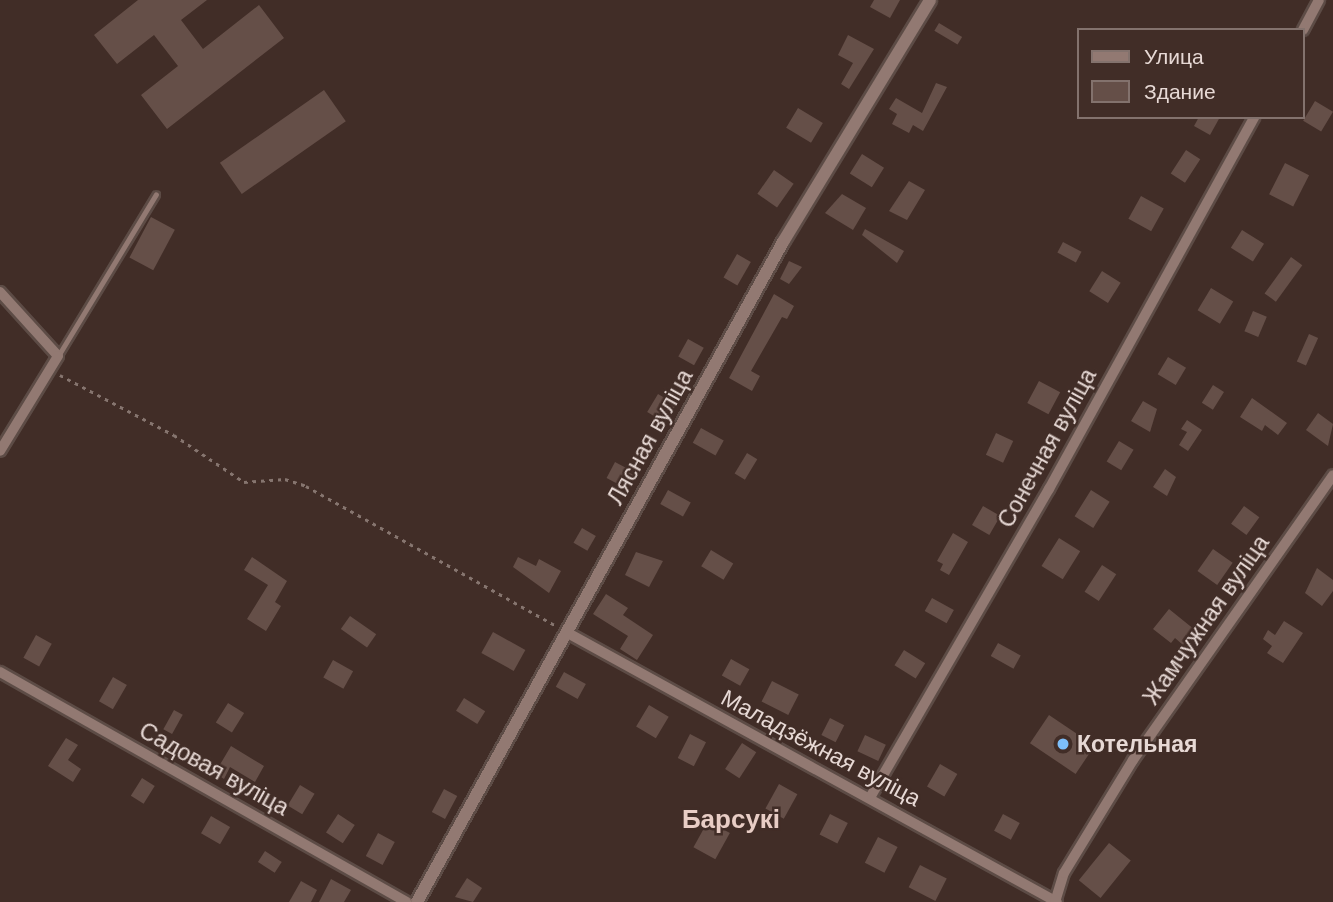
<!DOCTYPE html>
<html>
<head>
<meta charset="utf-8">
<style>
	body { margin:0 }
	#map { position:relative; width:1333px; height:902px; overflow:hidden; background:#412d27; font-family:Helvetica,sans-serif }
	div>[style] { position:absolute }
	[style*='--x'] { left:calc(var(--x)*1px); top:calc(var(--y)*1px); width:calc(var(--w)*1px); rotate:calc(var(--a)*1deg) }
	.building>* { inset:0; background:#654f48; transform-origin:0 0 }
	.path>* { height:2.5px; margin-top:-1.25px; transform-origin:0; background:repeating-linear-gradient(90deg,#86756f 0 3.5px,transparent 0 8.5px) }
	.roads { filter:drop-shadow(2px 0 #5d4c46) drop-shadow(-2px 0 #5d4c46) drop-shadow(0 2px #5d4c46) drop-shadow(0 -2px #5d4c46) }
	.service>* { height:5px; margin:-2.5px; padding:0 2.5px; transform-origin:2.5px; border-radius:2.5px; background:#927972 }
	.minor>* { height:10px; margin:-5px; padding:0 5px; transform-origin:5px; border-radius:5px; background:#927972 }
	.tertiary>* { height:12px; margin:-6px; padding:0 6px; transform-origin:6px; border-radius:6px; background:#927972 }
	.dots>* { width:19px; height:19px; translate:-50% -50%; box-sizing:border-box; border:4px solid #412d27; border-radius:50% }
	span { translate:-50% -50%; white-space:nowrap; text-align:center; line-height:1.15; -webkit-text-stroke:5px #412d27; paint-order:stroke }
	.street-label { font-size:23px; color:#e7d9d5 }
	.poi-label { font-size:23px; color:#e7d9d5; font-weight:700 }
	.left { translate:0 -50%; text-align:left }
	.quarter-label { font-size:26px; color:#e8cdc5; font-weight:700 }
	.legend { position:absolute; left:1077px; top:28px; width:228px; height:91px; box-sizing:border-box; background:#412d27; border:2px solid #83726d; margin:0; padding:9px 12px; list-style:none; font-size:21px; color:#e7d9d5 }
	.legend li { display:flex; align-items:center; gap:14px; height:35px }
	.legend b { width:35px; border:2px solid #83726d }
</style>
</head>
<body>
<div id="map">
	<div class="building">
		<i style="clip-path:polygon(138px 0,207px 0,181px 20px,203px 49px,259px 5px,284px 38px,167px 129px,141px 95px,178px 66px,154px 35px,117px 64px,94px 35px)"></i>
		<i style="clip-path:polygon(874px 0,900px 0,890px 18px,870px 7px)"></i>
		<i style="left:939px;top:23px;width:27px;height:9px;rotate:31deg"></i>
		<i style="clip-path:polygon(848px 35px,874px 49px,849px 89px,841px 84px,853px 63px,838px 55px)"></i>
		<i style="clip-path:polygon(936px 83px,947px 87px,923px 131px,913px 125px,909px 133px,892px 124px,897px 114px,889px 109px,896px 98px,922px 113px)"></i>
		<i style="left:324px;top:90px;width:38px;height:127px;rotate:55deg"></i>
		<i style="left:1315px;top:101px;width:21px;height:23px;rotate:31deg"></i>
		<i style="left:798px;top:108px;width:29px;height:23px;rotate:31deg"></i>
		<i style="clip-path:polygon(1199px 117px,1220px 117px,1210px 135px,1194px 126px)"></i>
		<i style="left:1186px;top:150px;width:17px;height:28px;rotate:33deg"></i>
		<i style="left:862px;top:154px;width:26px;height:23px;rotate:32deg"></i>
		<i style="left:1285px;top:163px;width:27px;height:35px;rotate:27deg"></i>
		<i style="left:774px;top:170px;width:24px;height:29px;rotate:35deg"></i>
		<i style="clip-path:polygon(909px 181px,925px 190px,907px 220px,889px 211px)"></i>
		<i style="clip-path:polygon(842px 194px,866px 208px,853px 230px,825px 213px)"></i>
		<i style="left:1141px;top:196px;width:26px;height:26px;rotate:29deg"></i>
		<i style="left:151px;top:217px;width:27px;height:46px;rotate:28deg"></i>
		<i style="clip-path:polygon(865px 229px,904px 251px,897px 263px,862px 235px)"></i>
		<i style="left:1242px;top:230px;width:26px;height:21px;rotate:32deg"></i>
		<i style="left:1063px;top:242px;width:21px;height:12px;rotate:28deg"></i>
		<i style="left:737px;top:254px;width:16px;height:27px;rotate:30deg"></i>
		<i style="left:1291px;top:257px;width:14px;height:45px;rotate:36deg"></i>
		<i style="clip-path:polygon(789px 261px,802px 267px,789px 284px,780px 279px)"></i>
		<i style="left:1102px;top:271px;width:22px;height:24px;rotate:32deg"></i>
		<i style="left:1211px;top:288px;width:26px;height:26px;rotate:31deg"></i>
		<i style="clip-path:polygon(774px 294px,794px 306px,787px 319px,782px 317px,751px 371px,760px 376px,752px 391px,729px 378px)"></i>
		<i style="left:1253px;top:311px;width:15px;height:22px;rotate:23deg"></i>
		<i style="left:1309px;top:334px;width:10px;height:30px;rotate:24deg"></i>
		<i style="left:688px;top:339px;width:18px;height:20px;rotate:29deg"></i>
		<i style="left:1168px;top:357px;width:21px;height:20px;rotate:31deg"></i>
		<i style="left:1039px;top:381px;width:24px;height:25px;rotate:28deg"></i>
		<i style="left:1213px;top:385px;width:13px;height:21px;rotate:32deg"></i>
		<i style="left:658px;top:394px;width:21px;height:21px;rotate:31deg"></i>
		<i style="clip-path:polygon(1252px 398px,1287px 423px,1278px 435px,1265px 425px,1262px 431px,1240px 417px)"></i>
		<i style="clip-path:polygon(1143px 401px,1157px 409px,1150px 432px,1131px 421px)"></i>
		<i style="clip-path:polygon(1318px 413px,1333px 424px,1328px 446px,1306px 430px)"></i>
		<i style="clip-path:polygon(1187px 420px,1202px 430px,1188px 451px,1179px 445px,1187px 432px,1181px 429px)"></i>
		<i style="left:701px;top:428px;width:26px;height:17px;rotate:29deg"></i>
		<i style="left:996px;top:433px;width:19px;height:24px;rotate:25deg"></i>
		<i style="left:1119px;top:441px;width:17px;height:24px;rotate:31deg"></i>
		<i style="left:747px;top:453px;width:12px;height:24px;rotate:31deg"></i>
		<i style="left:615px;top:462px;width:24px;height:18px;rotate:28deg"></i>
		<i style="clip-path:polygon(1165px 469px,1176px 477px,1167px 496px,1153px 487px)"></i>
		<i style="left:668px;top:490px;width:26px;height:16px;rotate:29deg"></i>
		<i style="left:1091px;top:490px;width:22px;height:31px;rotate:32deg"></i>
		<i style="left:983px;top:506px;width:20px;height:22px;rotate:30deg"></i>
		<i style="left:1244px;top:506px;width:19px;height:22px;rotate:36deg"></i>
		<i style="left:582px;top:528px;width:16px;height:17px;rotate:30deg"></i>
		<i style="clip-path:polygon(953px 533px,968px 542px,949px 575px,940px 570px,943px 564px,937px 561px)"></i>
		<i style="left:1059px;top:538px;width:25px;height:33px;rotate:32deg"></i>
		<i style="left:1213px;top:549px;width:24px;height:27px;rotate:35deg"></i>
		<i style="left:711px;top:550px;width:26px;height:19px;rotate:31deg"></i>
		<i style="clip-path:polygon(636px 552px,663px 561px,649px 587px,625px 575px)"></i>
		<i style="clip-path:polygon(252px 557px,287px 581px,275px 602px,281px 606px,266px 631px,247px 619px,268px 585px,244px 570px)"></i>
		<i style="clip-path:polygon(518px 557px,536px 566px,539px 559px,561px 571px,549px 593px,513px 567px)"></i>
		<i style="left:1102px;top:565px;width:17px;height:32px;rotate:33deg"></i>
		<i style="clip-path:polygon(1317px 568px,1333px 580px,1333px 591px,1322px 606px,1305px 593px)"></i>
		<i style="clip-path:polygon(606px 594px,628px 608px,623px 615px,653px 635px,637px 660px,620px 649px,628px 636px,593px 614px)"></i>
		<i style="left:932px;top:598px;width:25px;height:15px;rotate:29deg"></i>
		<i style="clip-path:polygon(1169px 609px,1195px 630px,1183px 645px,1175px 638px,1171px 643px,1153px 629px)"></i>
		<i style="left:350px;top:616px;width:32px;height:16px;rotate:35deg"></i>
		<i style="clip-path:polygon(1284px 621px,1303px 633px,1283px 663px,1267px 653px,1272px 646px,1263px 639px,1268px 630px,1275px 635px)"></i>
		<i style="left:493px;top:632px;width:37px;height:24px;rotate:29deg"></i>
		<i style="left:36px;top:635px;width:18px;height:26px;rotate:29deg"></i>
		<i style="left:998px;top:643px;width:26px;height:15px;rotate:29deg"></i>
		<i style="left:904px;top:650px;width:25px;height:18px;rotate:32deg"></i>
		<i style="left:731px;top:659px;width:21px;height:19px;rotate:29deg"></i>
		<i style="left:333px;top:660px;width:23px;height:20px;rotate:29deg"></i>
		<i style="left:564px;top:672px;width:25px;height:17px;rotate:29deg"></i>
		<i style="left:113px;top:677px;width:16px;height:28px;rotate:30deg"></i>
		<i style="left:772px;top:681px;width:30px;height:23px;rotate:27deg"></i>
		<i style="left:464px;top:698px;width:25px;height:15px;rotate:32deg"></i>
		<i style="left:228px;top:703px;width:19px;height:23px;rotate:32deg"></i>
		<i style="left:649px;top:705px;width:23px;height:25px;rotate:31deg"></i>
		<i style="left:174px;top:710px;width:10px;height:22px;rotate:29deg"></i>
		<i style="left:1049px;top:715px;width:55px;height:34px;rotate:34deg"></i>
		<i style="left:830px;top:718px;width:16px;height:19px;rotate:27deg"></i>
		<i style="left:690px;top:734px;width:18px;height:27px;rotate:27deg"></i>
		<i style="left:865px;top:735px;width:23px;height:18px;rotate:25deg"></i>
		<i style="clip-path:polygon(66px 738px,78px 745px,68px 760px,81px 769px,73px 782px,48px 766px)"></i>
		<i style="left:742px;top:743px;width:17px;height:31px;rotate:33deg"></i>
		<i style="clip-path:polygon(231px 746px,264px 766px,255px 782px,230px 767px,224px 779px,215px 773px)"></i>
		<i style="left:940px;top:764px;width:20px;height:26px;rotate:30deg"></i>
		<i style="left:142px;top:778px;width:15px;height:21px;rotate:32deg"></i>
		<i style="left:779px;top:784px;width:21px;height:28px;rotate:29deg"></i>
		<i style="left:300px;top:785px;width:17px;height:24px;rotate:31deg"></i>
		<i style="left:444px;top:789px;width:15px;height:26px;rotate:28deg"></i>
		<i style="left:338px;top:814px;width:20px;height:22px;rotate:33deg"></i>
		<i style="left:830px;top:814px;width:20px;height:23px;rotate:27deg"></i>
		<i style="left:1003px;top:814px;width:19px;height:19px;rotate:28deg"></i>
		<i style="left:211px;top:816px;width:22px;height:20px;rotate:30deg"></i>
		<i style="left:708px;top:821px;width:25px;height:30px;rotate:29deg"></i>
		<i style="left:378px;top:833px;width:19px;height:26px;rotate:28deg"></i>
		<i style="left:878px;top:837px;width:22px;height:29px;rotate:27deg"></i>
		<i style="left:1109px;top:843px;width:28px;height:48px;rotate:39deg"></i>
		<i style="left:265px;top:851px;width:20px;height:13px;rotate:33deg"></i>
		<i style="left:920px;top:865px;width:30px;height:25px;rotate:27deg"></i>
		<i style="clip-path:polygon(467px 878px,482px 888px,473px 902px,455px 897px)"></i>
		<i style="clip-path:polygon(331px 879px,351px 890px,344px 902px,319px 902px)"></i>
		<i style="clip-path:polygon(301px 881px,317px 890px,311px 902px,289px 902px)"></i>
	</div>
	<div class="path">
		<i style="--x:60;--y:375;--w:129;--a:27.8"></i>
		<i style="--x:174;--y:435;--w:84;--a:33.9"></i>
		<i style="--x:244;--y:482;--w:41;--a:-4.2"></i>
		<i style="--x:285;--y:479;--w:22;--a:18"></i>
		<i style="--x:306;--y:486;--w:287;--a:29.2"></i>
	</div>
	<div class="roads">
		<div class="service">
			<i style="--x:58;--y:356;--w:189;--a:-58.8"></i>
		</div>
		<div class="minor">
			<i style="--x:1303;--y:30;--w:34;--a:-62"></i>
			<i style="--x:0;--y:292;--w:86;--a:47.8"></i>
			<i style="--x:58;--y:356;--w:111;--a:121.4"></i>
			<i style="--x:566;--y:632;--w:560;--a:28.81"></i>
			<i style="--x:0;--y:672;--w:467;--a:29.5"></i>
			<i style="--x:871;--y:796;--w:355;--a:-59.9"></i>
			<i style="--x:1049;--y:489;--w:425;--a:-61.1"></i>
			<i style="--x:1055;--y:902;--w:30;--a:-73"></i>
			<i style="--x:1064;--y:873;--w:132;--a:-58.6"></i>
			<i style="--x:1133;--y:760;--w:348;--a:-54.9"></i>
		</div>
		<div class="tertiary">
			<i style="--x:417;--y:902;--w:755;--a:-60.99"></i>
			<i style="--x:783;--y:242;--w:283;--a:-58.7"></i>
		</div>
	</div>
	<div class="dots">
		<i style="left:1063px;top:744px;background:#7dbef9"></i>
	</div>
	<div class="street-label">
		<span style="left:650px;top:437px;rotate:-61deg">Лясная вуліца</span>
		<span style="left:1047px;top:448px;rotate:-61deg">Сонечная вуліца</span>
		<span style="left:1206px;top:620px;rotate:-55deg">Жамчужная вуліца</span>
		<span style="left:821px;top:748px;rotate:28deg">Маладзёжная вуліца</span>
		<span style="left:214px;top:769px;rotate:29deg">Садовая вуліца</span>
	</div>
	<div class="poi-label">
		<span class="left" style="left:1077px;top:744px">Котельная</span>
	</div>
	<div class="quarter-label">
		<span style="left:731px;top:820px">Барсукі</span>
	</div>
	<ul class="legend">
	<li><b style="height:9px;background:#927972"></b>Улица</li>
	<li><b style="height:19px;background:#654f48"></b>Здание</li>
	</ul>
</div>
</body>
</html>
